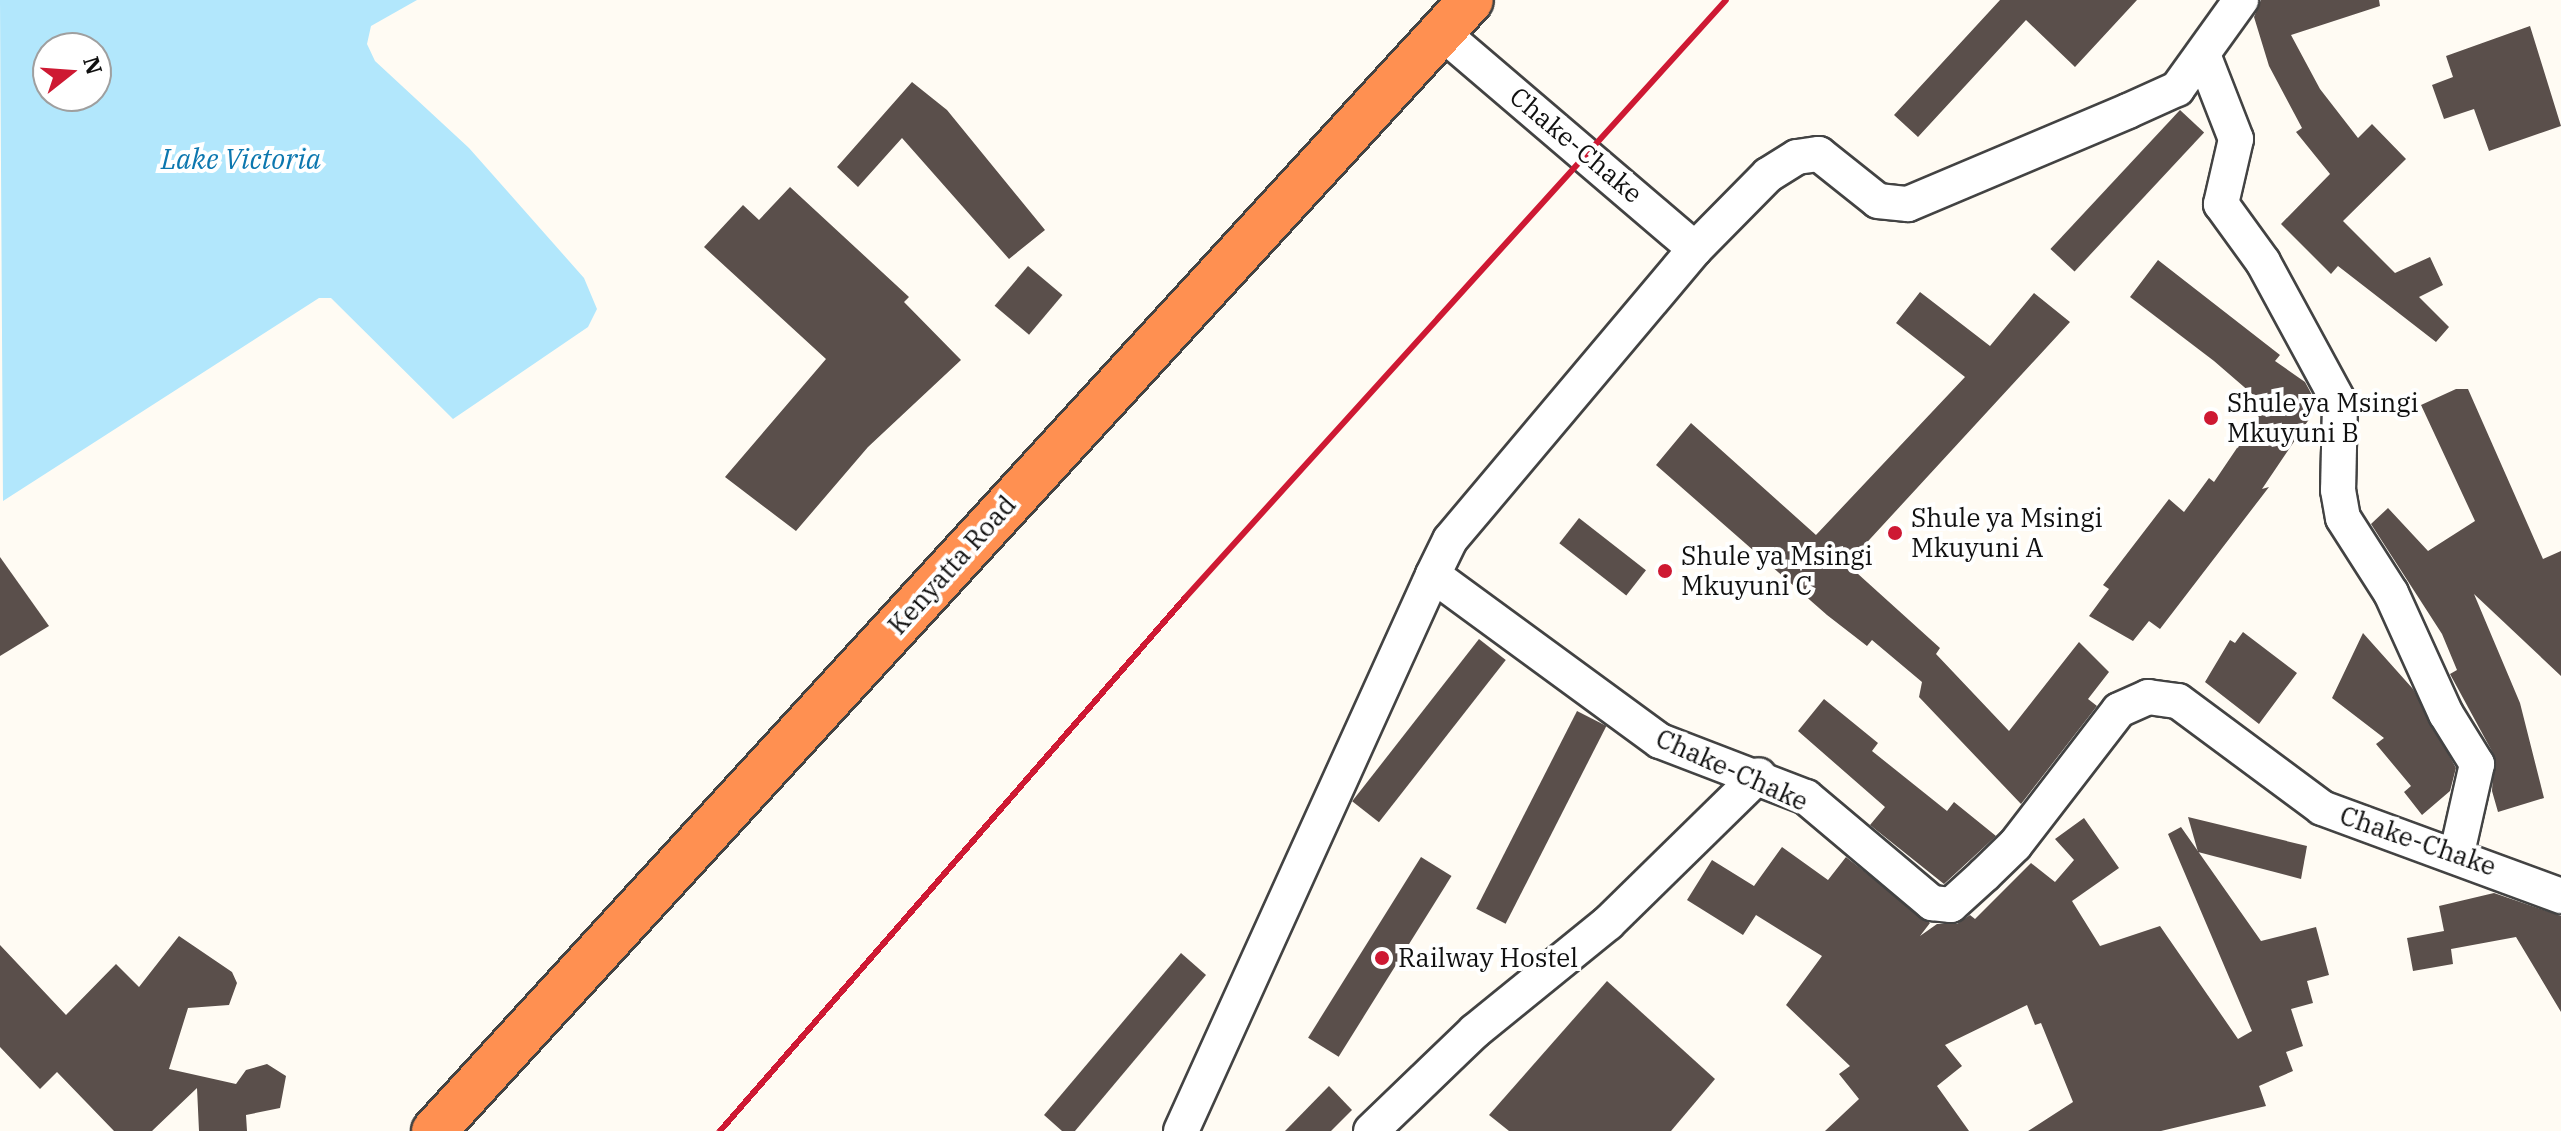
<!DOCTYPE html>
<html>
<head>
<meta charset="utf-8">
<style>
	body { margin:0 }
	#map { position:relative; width:2561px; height:1131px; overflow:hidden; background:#fffbf3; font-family:"IBM Plex Serif",serif }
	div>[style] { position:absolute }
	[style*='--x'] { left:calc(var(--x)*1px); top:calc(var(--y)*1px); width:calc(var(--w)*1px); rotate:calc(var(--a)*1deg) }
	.water>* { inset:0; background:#b2e7fc }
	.building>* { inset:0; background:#5a4f4b; transform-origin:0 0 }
	.roads { filter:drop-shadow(2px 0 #434343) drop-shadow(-2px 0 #434343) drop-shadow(0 2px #434343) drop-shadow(0 -2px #434343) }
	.street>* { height:34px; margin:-17px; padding:0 17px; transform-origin:17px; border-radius:17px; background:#fff }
	.highway>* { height:44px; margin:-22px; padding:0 22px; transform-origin:22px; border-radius:22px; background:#ff9051 }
	.rail>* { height:6px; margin:-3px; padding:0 3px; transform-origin:3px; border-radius:3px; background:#ce1933 }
	.dots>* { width:22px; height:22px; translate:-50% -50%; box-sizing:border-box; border:4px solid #fff; border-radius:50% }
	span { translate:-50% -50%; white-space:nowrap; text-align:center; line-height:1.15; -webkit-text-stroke:8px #fff; paint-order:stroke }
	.street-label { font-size:26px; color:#101010 }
	.poi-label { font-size:26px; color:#101010 }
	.left { translate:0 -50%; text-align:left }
	.water-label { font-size:28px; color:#0c77af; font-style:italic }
	.north { position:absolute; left:32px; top:32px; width:80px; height:80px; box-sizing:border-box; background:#fff; border:2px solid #9f9f9f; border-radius:50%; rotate:73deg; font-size:22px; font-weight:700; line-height:32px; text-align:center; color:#101010 }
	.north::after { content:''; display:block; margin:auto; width:28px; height:36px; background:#ce1933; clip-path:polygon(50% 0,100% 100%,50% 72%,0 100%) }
</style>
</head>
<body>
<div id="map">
	<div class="water">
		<i style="clip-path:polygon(evenodd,0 0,417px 0,371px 26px,367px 44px,375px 61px,469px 148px,584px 278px,597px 309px,588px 327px,453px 419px,331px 298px,319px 298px,3px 501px,0 0,48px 48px,96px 48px,96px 96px,48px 96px,48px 48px)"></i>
	</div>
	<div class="building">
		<i style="clip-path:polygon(2000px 0,2137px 0,2075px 67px,2026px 20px,1918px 137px,1894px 115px)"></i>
		<i style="clip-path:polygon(2261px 0,2379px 0,2380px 6px,2291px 35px,2320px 89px,2358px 138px,2372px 124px,2406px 159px,2343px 221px,2395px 273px,2430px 257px,2443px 285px,2419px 297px,2449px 327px,2436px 342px,2338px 266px,2331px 274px,2281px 224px,2330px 174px,2296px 132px,2302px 128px,2269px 66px,2254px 17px)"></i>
		<i style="clip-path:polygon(2530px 26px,2561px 126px,2489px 151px,2474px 109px,2444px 119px,2432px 85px,2453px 77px,2446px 56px)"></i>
		<i style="clip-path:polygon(912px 82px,947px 110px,1045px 230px,1009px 259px,902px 138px,858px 187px,837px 167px)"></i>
		<i style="left:2180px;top:110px;width:33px;height:190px;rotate:43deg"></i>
		<i style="clip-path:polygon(790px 187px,909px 297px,904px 302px,961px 360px,868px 447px,796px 531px,725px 477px,826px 359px,704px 247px,743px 205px,759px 220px)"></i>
		<i style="clip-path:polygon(2158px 260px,2280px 355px,2275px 361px,2305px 382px,2318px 406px,2262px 489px,2269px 487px,2160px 629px,2149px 621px,2133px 641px,2089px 616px,2109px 589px,2103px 585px,2169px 499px,2184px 512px,2209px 478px,2214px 482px,2262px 411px,2254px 404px,2258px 399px,2214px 361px,2130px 297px)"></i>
		<i style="left:1028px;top:266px;width:45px;height:52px;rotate:40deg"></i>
		<i style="clip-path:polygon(1920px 292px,1990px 346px,2034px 293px,2070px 322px,1847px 564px,1940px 648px,1936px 654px,2009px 731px,2079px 642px,2109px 672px,2088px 699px,2097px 706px,2021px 804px,1919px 697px,1922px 682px,1872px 640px,1867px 646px,1827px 615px,1656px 465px,1691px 423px,1816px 535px,1965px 377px,1896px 323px)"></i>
		<i style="clip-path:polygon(2456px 389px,2468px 389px,2543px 559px,2561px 551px,2561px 676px,2474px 594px,2520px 703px,2544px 798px,2498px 812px,2492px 791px,2494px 755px,2450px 674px,2457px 670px,2442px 634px,2371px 524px,2388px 508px,2428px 551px,2475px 521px,2421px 405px)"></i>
		<i style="left:1579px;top:518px;width:85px;height:32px;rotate:38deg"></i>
		<i style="clip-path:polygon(0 557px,49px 626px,0 656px)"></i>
		<i style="clip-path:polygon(2243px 632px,2297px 673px,2259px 724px,2205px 682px,2230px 640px,2235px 643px)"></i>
		<i style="clip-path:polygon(2363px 633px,2413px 689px,2456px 768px,2450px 791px,2422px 815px,2404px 792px,2411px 786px,2376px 744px,2384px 738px,2332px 698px)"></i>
		<i style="left:1479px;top:639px;width:34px;height:206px;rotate:38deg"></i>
		<i style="clip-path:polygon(1824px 699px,1878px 743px,1872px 751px,1947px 811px,1954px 802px,1996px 836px,1944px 884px,1870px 825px,1885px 807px,1798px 731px)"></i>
		<i style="left:1577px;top:711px;width:33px;height:222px;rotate:27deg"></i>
		<i style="clip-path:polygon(2188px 817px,2307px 846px,2301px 879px,2198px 852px)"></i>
		<i style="clip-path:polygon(2084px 818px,2119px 868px,2072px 901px,2100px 946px,2160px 926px,2238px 1039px,2252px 1031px,2168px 834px,2181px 827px,2261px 941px,2316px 927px,2329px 975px,2307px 981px,2313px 1003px,2291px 1009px,2303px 1046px,2286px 1052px,2293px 1071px,2259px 1086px,2266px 1106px,2161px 1131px,2028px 1131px,2073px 1102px,2041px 1023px,2035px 1025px,2027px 1005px,1945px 1045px,1962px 1066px,1937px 1086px,1969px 1131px,1825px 1131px,1859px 1099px,1839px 1074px,1850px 1066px,1786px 1005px,1822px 956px,1756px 915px,1743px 935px,1687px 900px,1712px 860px,1754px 886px,1782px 847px,1828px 880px,1846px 857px,1930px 923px,1920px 936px,1937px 924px,1957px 924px,1970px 915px,1975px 919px,2031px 863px,2055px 882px,2074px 860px,2055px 839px)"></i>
		<i style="left:1421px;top:857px;width:36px;height:213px;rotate:32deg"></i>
		<i style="clip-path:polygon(2494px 893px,2561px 916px,2561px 1012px,2516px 937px,2451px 949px,2453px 964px,2413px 971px,2407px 938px,2444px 931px,2439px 906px)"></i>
		<i style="clip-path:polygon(179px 936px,232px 972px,237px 983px,229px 1005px,188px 1008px,169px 1069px,236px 1084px,246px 1070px,267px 1064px,286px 1076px,280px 1108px,246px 1115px,247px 1131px,199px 1131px,197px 1088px,152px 1131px,114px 1131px,57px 1072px,40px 1089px,0 1047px,0 945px,66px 1015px,116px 964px,139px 987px)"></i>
		<i style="clip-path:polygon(1181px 953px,1206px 975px,1075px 1131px,1062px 1131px,1044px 1115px)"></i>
		<i style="clip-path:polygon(1607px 981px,1715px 1079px,1671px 1131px,1509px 1131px,1489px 1115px)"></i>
		<i style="clip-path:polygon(1329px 1086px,1352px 1110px,1331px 1131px,1285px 1131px)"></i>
	</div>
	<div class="roads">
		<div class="street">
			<i style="--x:1441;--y:32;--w:334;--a:40.5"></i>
			<i style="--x:1695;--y:249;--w:380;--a:130.1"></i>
			<i style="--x:1450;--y:540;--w:39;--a:116"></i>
			<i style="--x:1433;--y:575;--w:281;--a:36.2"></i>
			<i style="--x:1660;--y:741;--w:156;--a:21"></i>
			<i style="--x:1806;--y:797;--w:165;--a:40.1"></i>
			<i style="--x:1932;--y:903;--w:19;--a:6"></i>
			<i style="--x:1951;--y:905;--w:45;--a:-42.3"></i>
			<i style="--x:1984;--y:875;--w:43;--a:-44.1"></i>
			<i style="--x:2015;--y:845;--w:170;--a:-52.4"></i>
			<i style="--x:2119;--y:710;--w:32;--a:-24"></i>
			<i style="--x:2148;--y:697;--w:30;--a:8"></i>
			<i style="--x:2178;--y:701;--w:179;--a:36.6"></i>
			<i style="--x:2322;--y:808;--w:255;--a:20.2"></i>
			<i style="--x:2204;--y:57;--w:88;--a:68.7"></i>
			<i style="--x:2236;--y:139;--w:67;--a:103"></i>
			<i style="--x:2221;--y:204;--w:72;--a:54.1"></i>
			<i style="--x:2263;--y:262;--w:162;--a:61.5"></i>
			<i style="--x:2340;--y:404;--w:86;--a:91.3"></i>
			<i style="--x:2338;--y:490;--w:28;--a:80"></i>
			<i style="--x:2343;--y:518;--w:89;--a:57.4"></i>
			<i style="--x:2391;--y:593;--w:133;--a:65.6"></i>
			<i style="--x:2446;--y:714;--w:59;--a:58.2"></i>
			<i style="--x:2477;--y:764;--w:91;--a:102.7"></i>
			<i style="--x:1695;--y:249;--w:104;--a:-45.4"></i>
			<i style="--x:1768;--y:175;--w:34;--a:-32"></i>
			<i style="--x:1797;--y:157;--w:22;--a:-8"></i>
			<i style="--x:1819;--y:154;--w:75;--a:38.5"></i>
			<i style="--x:1878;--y:201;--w:30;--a:6"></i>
			<i style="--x:1908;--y:204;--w:239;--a:-22.9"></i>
			<i style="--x:2128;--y:111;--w:54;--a:-24.2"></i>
			<i style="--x:2177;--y:89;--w:110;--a:-54.3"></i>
			<i style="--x:1181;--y:1131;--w:610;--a:-65.62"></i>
			<i style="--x:1371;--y:1131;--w:144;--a:-43.9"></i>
			<i style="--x:1475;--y:1031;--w:171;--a:-39.1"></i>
			<i style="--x:1608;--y:923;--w:211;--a:-44.4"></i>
		</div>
		<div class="highway">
			<i style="--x:434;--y:1131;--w:1534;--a:-47.48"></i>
		</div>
	</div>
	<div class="rail">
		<i style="--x:720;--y:1131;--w:707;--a:-48.9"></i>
		<i style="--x:1185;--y:598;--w:806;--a:-47.86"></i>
	</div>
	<div class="dots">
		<i style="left:2211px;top:418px;background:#ce1933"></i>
		<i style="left:1895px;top:533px;background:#ce1933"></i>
		<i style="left:1665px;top:571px;background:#ce1933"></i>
		<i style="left:1382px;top:958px;background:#ce1933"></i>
	</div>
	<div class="street-label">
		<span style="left:1576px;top:145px;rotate:40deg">Chake-Chake</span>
		<span style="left:952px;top:565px;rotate:-48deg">Kenyatta Road</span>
		<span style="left:1732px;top:770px;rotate:24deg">Chake-Chake</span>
		<span style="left:2418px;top:841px;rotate:19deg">Chake-Chake</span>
	</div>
	<div class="poi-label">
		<span class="left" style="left:2227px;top:418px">Shule ya Msingi<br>Mkuyuni B</span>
		<span class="left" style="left:1911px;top:533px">Shule ya Msingi<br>Mkuyuni A</span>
		<span class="left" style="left:1681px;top:571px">Shule ya Msingi<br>Mkuyuni C</span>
		<span class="left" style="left:1398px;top:958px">Railway Hostel</span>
	</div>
	<div class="water-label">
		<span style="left:241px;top:159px">Lake Victoria</span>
	</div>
	<div class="north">N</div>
</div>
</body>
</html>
